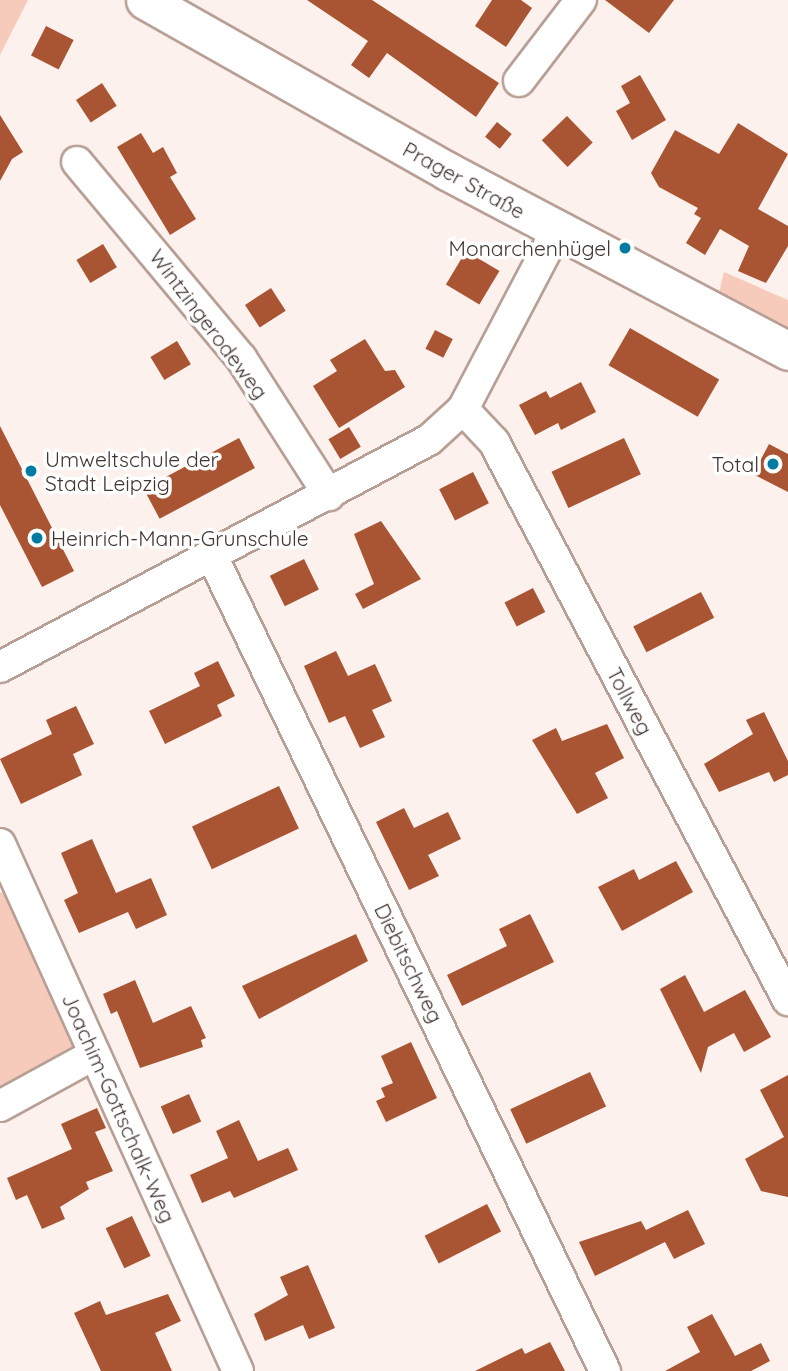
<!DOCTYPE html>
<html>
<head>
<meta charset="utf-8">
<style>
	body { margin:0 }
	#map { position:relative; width:788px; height:1371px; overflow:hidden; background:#fcf1ed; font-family:Quicksand,sans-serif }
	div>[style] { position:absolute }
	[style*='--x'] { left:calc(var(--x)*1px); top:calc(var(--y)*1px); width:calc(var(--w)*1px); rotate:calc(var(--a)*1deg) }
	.green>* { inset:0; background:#f7cbbb }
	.building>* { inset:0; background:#a95533; transform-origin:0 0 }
	.roads { filter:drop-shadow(2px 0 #b89f95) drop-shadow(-2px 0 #b89f95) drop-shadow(0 2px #b89f95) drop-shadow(0 -2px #b89f95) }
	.minor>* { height:30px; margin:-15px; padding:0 15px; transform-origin:15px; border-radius:15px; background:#fff }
	.major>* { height:37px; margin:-18.5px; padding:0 18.5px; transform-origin:18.5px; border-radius:18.5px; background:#fff }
	.dots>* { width:19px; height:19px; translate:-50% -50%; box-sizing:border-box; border:4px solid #fff; border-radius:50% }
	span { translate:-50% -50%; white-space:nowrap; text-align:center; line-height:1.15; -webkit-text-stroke:7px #fff; paint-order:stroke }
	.street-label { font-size:21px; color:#403531 }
	.poi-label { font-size:21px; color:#403531 }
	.right { translate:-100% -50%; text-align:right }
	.left { translate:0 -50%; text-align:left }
</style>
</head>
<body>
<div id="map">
	<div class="green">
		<i style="clip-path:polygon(0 0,28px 0,0 55px)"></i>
		<i style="clip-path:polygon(724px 272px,788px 300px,788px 332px,718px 297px)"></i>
		<i style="clip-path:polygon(7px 890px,79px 1043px,70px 1058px,0 1096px,0 893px)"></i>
	</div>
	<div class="building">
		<i style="clip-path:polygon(307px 0,372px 0,499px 83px,476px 117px,387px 53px,369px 78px,351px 65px,368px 41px)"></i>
		<i style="clip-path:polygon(492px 0,521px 0,532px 8px,506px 47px,475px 26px)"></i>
		<i style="clip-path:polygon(605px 0,674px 0,649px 33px)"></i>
		<i style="left:46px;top:26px;width:31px;height:33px;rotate:27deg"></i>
		<i style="clip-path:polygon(640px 75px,666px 120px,632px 140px,616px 111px,630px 103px,621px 86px)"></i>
		<i style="left:102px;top:83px;width:27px;height:31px;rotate:57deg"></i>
		<i style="clip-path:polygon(0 115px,23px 152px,12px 159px,0 181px)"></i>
		<i style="left:567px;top:116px;width:37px;height:35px;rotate:46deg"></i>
		<i style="left:497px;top:122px;width:19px;height:19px;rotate:39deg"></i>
		<i style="clip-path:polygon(738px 123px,788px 154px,758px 209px,788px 226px,788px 246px,766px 283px,738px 271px,749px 246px,720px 229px,705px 255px,686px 243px,701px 218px,694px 214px,698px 208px,659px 187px,651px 173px,675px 130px,719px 154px)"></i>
		<i style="clip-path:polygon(141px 133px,153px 153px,163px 147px,177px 173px,170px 177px,196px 219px,170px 235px,117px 147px)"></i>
		<i style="left:103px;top:244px;width:27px;height:31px;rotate:59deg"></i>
		<i style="left:466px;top:251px;width:39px;height:39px;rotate:31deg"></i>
		<i style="left:271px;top:288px;width:27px;height:31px;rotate:57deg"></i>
		<i style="left:630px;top:328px;width:103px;height:43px;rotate:30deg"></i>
		<i style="left:435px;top:330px;width:20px;height:21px;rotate:27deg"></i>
		<i style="clip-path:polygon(365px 339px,385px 371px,395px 370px,405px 387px,339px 428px,313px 386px,337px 371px,330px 360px)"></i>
		<i style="left:177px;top:341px;width:27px;height:31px;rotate:59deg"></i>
		<i style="clip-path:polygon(581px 382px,596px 412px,561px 430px,558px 423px,535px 435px,519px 405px,546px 391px,550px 398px)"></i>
		<i style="clip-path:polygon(0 426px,74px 571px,42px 587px,0 505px)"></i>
		<i style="left:349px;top:427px;width:23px;height:24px;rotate:59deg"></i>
		<i style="left:239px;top:438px;width:34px;height:108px;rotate:62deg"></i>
		<i style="left:624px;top:438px;width:40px;height:80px;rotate:65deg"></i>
		<i style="clip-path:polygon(769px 444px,788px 454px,788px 492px,753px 474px)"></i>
		<i style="left:473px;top:472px;width:35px;height:38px;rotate:63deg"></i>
		<i style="clip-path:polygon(381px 521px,421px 579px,363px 609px,355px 594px,374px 584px,354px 534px)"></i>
		<i style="left:304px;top:559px;width:34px;height:38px;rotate:64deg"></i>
		<i style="left:533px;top:588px;width:27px;height:32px;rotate:63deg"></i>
		<i style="left:701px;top:592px;width:29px;height:76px;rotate:63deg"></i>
		<i style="clip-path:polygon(336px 651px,348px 676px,375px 664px,392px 701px,372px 710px,385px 737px,360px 748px,345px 716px,329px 723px,304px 666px)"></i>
		<i style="clip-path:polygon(218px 661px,235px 696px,217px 705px,222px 716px,165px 744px,149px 711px,200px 686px,194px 673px)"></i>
		<i style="clip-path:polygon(76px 706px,94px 744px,73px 754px,82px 775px,21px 804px,0 759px,52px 734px,46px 720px)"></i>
		<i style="clip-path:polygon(764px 712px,788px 761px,788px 775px,774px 782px,769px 772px,719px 792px,704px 764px,753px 734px,746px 720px)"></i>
		<i style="clip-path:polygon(607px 724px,624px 758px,595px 773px,608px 798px,577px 814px,532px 740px,556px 728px,562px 741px)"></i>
		<i style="left:279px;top:786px;width:47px;height:96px;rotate:65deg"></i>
		<i style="clip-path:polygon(404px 808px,414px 828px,448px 812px,461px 839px,428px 855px,439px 876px,409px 890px,376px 822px)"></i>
		<i style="clip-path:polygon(92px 839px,116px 893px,151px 878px,167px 915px,136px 929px,128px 912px,79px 933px,64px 900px,78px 893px,61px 853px)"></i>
		<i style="clip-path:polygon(676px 861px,693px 892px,622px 931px,598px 887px,634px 869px,639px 880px)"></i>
		<i style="clip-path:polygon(530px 914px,554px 962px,462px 1006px,447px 975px,507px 946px,499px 929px)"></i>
		<i style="clip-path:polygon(356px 934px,368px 961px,259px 1019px,242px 986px)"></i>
		<i style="clip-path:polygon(685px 975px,704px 1012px,745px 990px,771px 1037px,744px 1052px,734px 1033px,708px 1047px,701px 1073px,660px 989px)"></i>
		<i style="clip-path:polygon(135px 980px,153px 1023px,191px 1006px,206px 1038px,201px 1040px,203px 1047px,140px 1068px,117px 1011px,111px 1014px,103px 994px)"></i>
		<i style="clip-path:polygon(411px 1042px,437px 1098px,386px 1122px,376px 1101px,385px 1097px,381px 1088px,393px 1083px,381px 1056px)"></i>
		<i style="left:590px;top:1072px;width:38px;height:88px;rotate:65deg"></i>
		<i style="clip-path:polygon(788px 1075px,788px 1197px,761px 1191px,745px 1159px,784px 1137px,760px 1090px)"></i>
		<i style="left:189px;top:1094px;width:30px;height:31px;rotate:66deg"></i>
		<i style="clip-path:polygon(97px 1108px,106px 1128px,95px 1132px,113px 1171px,86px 1182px,89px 1189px,60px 1207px,65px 1219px,42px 1229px,27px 1195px,16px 1200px,7px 1178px,72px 1149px,61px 1124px)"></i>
		<i style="clip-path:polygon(239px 1120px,258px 1161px,288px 1148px,298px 1170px,234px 1198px,230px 1191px,202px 1203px,190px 1175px,228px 1158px,216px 1131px)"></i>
		<i style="left:487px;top:1204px;width:31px;height:70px;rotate:63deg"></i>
		<i style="clip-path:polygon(688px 1210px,705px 1244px,674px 1259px,665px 1242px,595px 1276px,579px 1242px,641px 1221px,646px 1230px)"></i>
		<i style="left:132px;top:1216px;width:44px;height:29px;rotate:65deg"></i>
		<i style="clip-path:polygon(308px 1265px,335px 1328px,309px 1339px,303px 1325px,265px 1341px,254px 1314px,288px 1295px,280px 1277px)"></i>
		<i style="clip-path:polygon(168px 1294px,181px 1321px,155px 1333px,172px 1371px,101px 1371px,74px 1313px,100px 1301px,106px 1315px)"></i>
		<i style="clip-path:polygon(712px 1314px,735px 1356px,761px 1343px,770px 1361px,751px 1371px,665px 1371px,700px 1352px,687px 1327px)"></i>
		<i style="clip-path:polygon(550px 1342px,565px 1371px,475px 1371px,522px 1348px,525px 1354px)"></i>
	</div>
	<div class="roads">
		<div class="minor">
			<i style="--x:519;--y:81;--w:102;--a:-52.6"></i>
			<i style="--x:77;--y:162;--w:256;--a:50.1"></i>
			<i style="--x:241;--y:358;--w:163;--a:57.3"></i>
			<i style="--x:463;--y:409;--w:45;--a:46.8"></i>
			<i style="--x:494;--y:442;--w:631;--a:62.22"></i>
			<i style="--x:212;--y:556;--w:905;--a:64.26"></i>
			<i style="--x:0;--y:667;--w:485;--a:-27.9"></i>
			<i style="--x:429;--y:440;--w:46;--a:-42.4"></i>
			<i style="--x:463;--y:409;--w:202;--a:-62.3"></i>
			<i style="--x:0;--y:844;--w:578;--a:65.7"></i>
			<i style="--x:0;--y:1106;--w:108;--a:-28.7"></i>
		</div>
		<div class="major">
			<i style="--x:145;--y:0;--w:347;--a:29.5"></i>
			<i style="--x:447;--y:171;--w:386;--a:27.8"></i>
		</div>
	</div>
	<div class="dots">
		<i style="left:625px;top:248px;background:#007ca3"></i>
		<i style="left:773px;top:464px;background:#007ca3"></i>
		<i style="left:31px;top:471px;background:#007ca3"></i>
		<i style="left:37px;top:538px;background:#007ca3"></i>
	</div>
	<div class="street-label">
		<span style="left:464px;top:180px;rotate:29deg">Prager Straße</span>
		<span style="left:209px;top:324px;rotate:53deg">Wintzingerodeweg</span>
		<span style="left:630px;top:701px;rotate:62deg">Tollweg</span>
		<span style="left:409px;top:963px;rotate:64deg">Diebitschweg</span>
		<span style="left:119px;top:1108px;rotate:66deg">Joachim-Gottschalk-Weg</span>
	</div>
	<div class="poi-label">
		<span class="right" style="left:611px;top:248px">Monarchenhügel</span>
		<span class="left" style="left:45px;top:471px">Umweltschule der<br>Stadt Leipzig</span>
		<span class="right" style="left:759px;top:464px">Total</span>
		<span class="left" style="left:51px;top:538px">Heinrich-Mann-Grunschule</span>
	</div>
</div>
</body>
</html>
